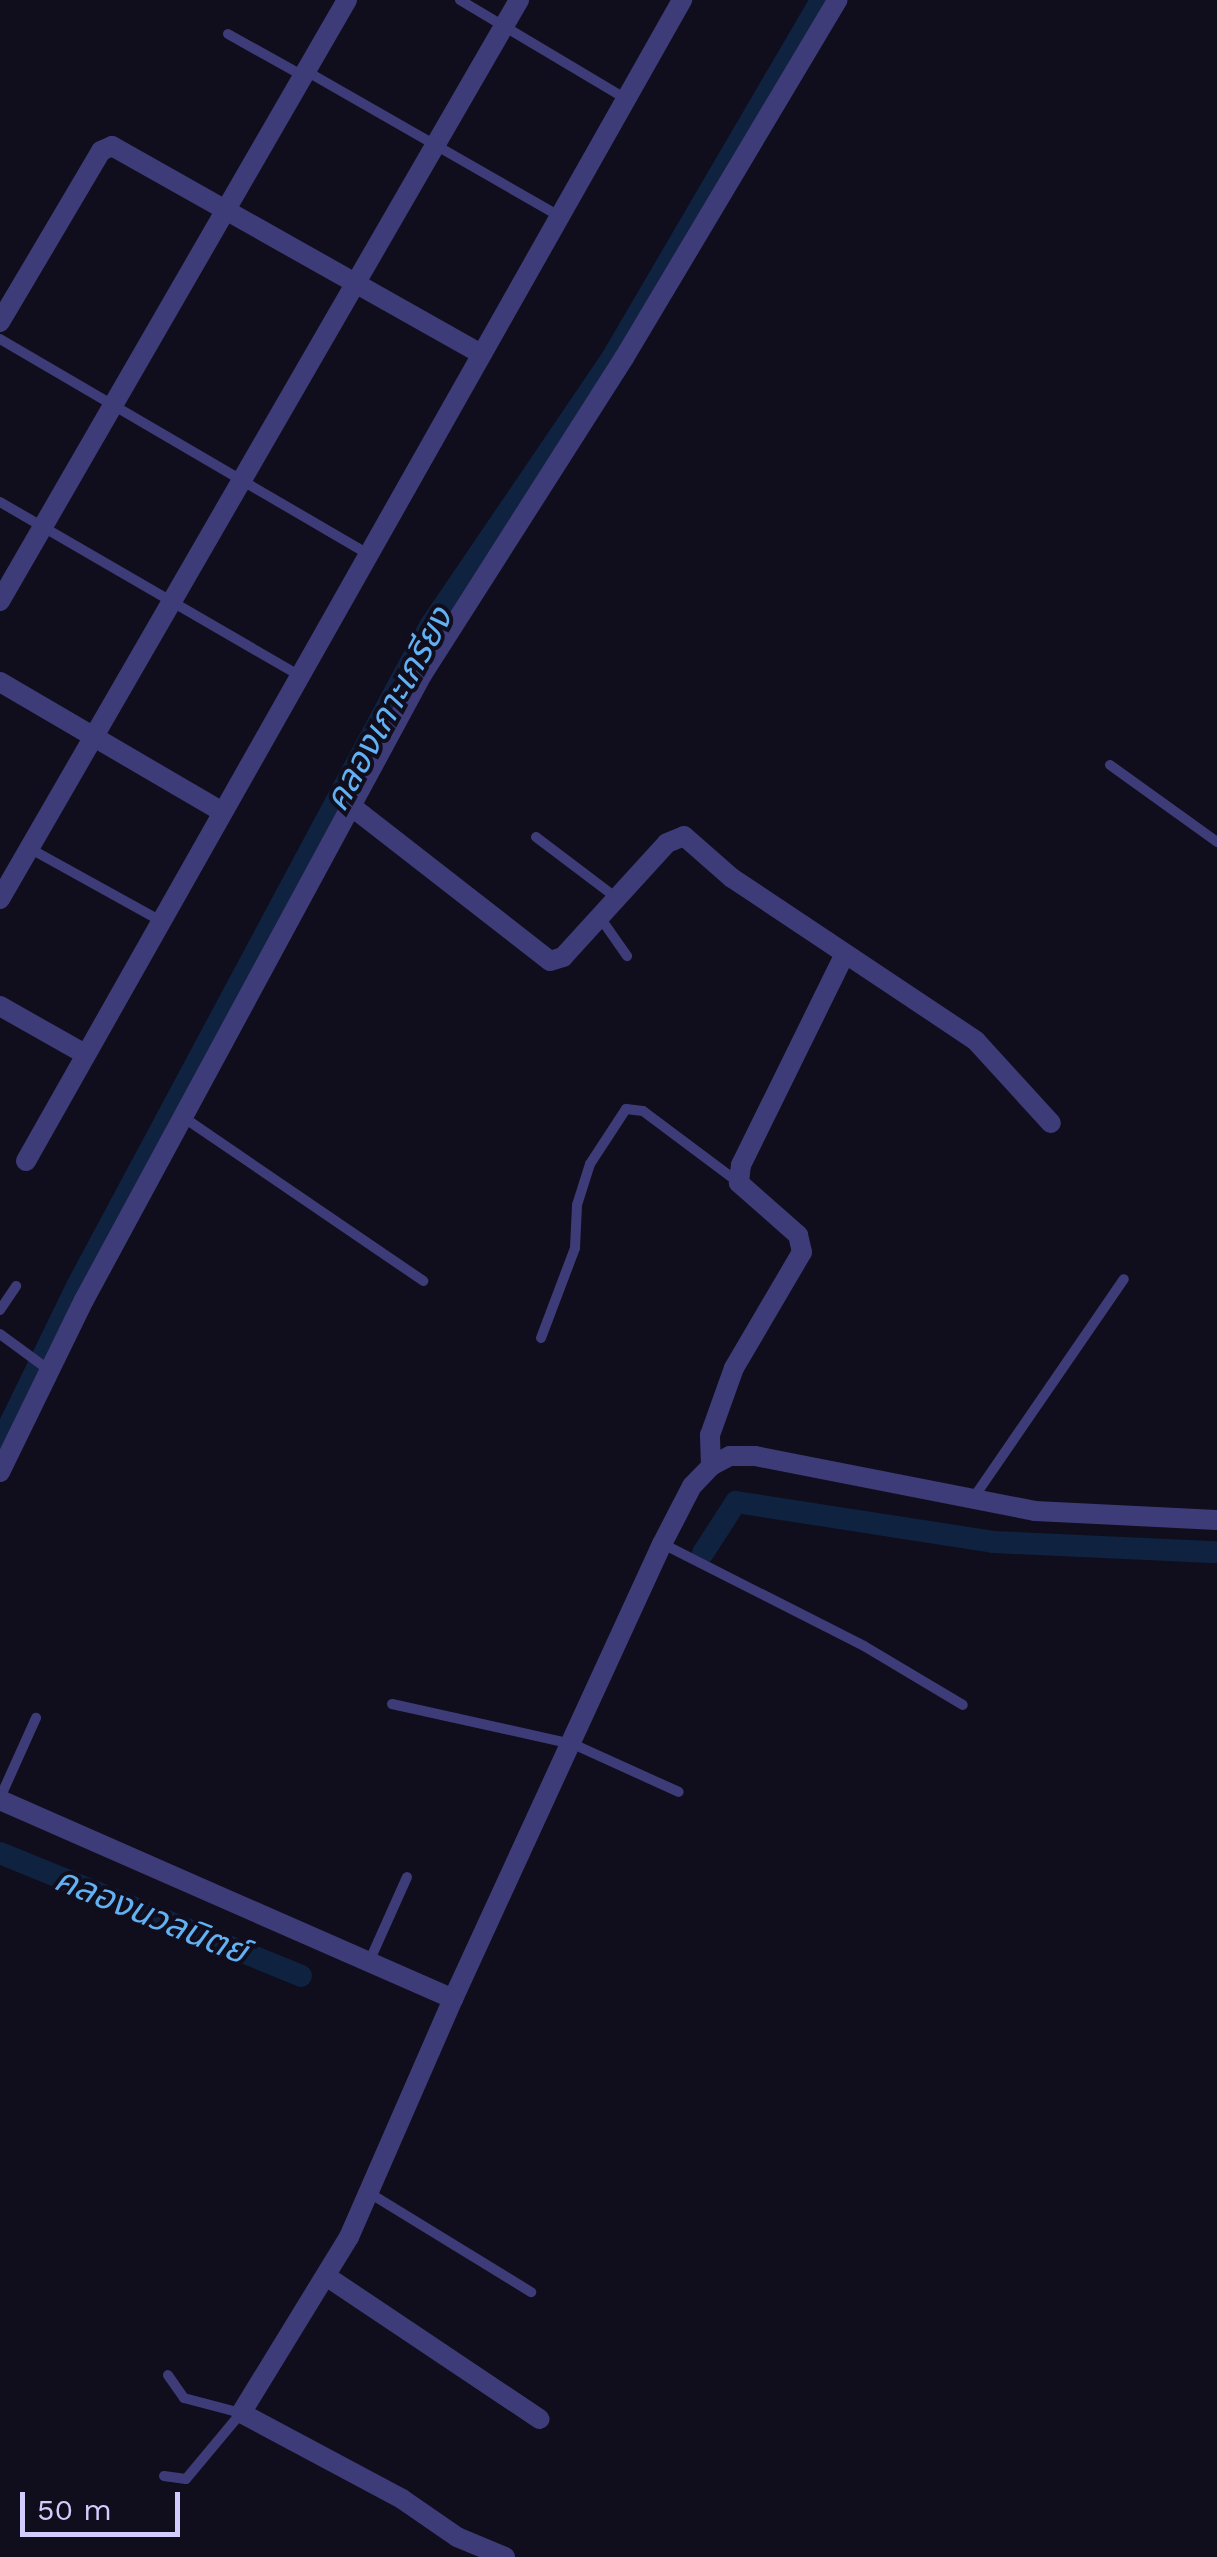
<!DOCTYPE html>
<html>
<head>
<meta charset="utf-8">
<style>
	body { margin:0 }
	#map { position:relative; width:1217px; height:2557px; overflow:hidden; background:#100d1c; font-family:"Work Sans","Noto Sans Thai",sans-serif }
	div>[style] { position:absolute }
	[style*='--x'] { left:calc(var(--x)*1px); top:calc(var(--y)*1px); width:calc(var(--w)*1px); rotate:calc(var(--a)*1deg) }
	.canal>* { height:22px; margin:-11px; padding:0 11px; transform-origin:11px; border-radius:11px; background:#0f223f }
	.service>* { height:10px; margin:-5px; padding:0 5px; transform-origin:5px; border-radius:5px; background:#3d3b78 }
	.minor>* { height:20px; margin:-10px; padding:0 10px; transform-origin:10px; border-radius:10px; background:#3d3b78 }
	span { translate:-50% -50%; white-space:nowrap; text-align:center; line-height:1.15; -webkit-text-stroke:8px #100d1c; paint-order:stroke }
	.water-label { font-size:35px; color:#62b1f3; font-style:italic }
	.scale { position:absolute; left:20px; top:2492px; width:160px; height:45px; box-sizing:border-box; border:5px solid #d1ccfb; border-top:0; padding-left:12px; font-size:30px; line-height:35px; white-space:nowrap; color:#d1ccfb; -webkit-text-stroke:8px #100d1c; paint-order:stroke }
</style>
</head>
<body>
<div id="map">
	<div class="canal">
		<i style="--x:0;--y:1444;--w:176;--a:-64"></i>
		<i style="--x:77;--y:1286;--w:748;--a:-61.86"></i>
		<i style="--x:430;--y:626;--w:324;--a:-55.8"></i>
		<i style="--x:612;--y:358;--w:415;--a:-59.7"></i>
		<i style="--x:703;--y:1553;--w:61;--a:-57.1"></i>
		<i style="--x:736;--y:1502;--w:260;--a:8.8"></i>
		<i style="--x:993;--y:1542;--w:224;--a:2.6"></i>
		<i style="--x:0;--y:1853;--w:325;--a:22.2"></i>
	</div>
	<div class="service">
		<i style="--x:460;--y:0;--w:193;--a:30.8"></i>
		<i style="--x:228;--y:34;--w:86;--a:29.2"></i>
		<i style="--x:306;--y:71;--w:292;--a:29.8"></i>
		<i style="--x:0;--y:339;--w:424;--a:30.3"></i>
		<i style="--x:0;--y:502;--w:345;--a:30.1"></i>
		<i style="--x:1110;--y:765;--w:132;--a:35.7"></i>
		<i style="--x:536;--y:837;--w:98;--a:37.1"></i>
		<i style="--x:29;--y:848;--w:149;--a:29"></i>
		<i style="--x:599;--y:916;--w:49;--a:55"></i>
		<i style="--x:183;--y:1117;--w:291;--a:34.3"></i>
		<i style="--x:0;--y:1310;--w:29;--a:-56"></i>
		<i style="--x:0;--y:1334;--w:61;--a:36.3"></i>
		<i style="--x:541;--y:1338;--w:96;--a:-69.3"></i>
		<i style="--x:575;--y:1248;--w:43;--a:-87.3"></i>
		<i style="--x:577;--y:1205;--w:43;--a:-72.4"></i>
		<i style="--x:590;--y:1164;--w:66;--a:-56.8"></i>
		<i style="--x:626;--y:1109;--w:17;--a:7"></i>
		<i style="--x:643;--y:1111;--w:119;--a:36.8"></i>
		<i style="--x:972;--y:1500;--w:268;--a:-55.5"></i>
		<i style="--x:663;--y:1544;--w:225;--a:26.9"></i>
		<i style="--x:864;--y:1646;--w:115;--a:30.8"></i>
		<i style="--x:392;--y:1704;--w:185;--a:12.5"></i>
		<i style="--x:573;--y:1744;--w:116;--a:24.4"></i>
		<i style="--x:0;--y:1798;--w:88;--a:-65.8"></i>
		<i style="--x:369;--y:1962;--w:93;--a:-65.9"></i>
		<i style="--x:371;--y:2194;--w:188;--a:31.5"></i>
		<i style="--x:164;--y:2476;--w:22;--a:8"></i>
		<i style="--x:186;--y:2479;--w:86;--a:-50.2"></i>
		<i style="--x:241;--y:2413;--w:59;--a:-165.3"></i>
		<i style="--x:184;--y:2398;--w:28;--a:-125"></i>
	</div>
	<div class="minor">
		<i style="--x:0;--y:322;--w:199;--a:-59.4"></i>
		<i style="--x:101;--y:151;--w:12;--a:-24"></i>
		<i style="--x:112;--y:146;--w:422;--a:29.4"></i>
		<i style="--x:0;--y:601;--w:694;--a:-60"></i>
		<i style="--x:0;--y:682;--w:256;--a:30.3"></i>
		<i style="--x:351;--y:806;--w:252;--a:37.9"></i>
		<i style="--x:550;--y:961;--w:14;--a:-17"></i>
		<i style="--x:563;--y:957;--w:154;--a:-47.6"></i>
		<i style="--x:667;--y:843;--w:18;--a:-22"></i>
		<i style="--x:684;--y:836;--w:64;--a:41.2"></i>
		<i style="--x:732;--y:878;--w:293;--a:33.7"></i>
		<i style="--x:976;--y:1041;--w:111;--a:47.6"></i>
		<i style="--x:0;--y:899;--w:1038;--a:-60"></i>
		<i style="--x:0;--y:1006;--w:95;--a:29.5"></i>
		<i style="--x:26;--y:1161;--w:1334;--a:-60.53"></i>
		<i style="--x:711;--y:1466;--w:31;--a:-92"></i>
		<i style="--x:710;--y:1435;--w:71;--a:-70.3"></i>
		<i style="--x:734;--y:1368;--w:134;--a:-59.6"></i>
		<i style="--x:802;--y:1252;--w:17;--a:-103"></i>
		<i style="--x:798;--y:1235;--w:79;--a:-138.6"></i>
		<i style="--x:739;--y:1183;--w:18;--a:-84"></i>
		<i style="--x:741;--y:1165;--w:233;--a:-63.8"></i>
		<i style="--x:0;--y:1472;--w:191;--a:-64"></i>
		<i style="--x:84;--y:1300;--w:711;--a:-61.6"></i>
		<i style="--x:422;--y:675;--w:376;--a:-57.5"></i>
		<i style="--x:624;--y:358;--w:417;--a:-59.2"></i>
		<i style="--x:0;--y:1800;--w:495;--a:23.7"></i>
		<i style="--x:453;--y:1999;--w:501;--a:-65.33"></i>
		<i style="--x:662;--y:1544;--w:65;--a:-62.7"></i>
		<i style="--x:692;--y:1486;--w:28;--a:-46"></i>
		<i style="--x:711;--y:1466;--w:21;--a:-28"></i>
		<i style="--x:730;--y:1456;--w:25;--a:0"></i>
		<i style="--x:755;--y:1456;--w:285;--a:11.1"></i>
		<i style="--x:1035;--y:1511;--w:182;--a:2.8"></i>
		<i style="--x:453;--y:1999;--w:260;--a:113.6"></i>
		<i style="--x:349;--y:2237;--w:206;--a:121.5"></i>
		<i style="--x:241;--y:2413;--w:183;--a:28.1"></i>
		<i style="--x:402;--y:2499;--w:67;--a:34.6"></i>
		<i style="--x:457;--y:2537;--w:52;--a:22.6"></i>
		<i style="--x:326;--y:2276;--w:257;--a:33.8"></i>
	</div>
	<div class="water-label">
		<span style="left:388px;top:709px;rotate:-61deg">คลองเกาะเกรียง</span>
		<span style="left:151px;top:1915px;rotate:22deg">คลองนวลนิตย์</span>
	</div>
	<div class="scale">50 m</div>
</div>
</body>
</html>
